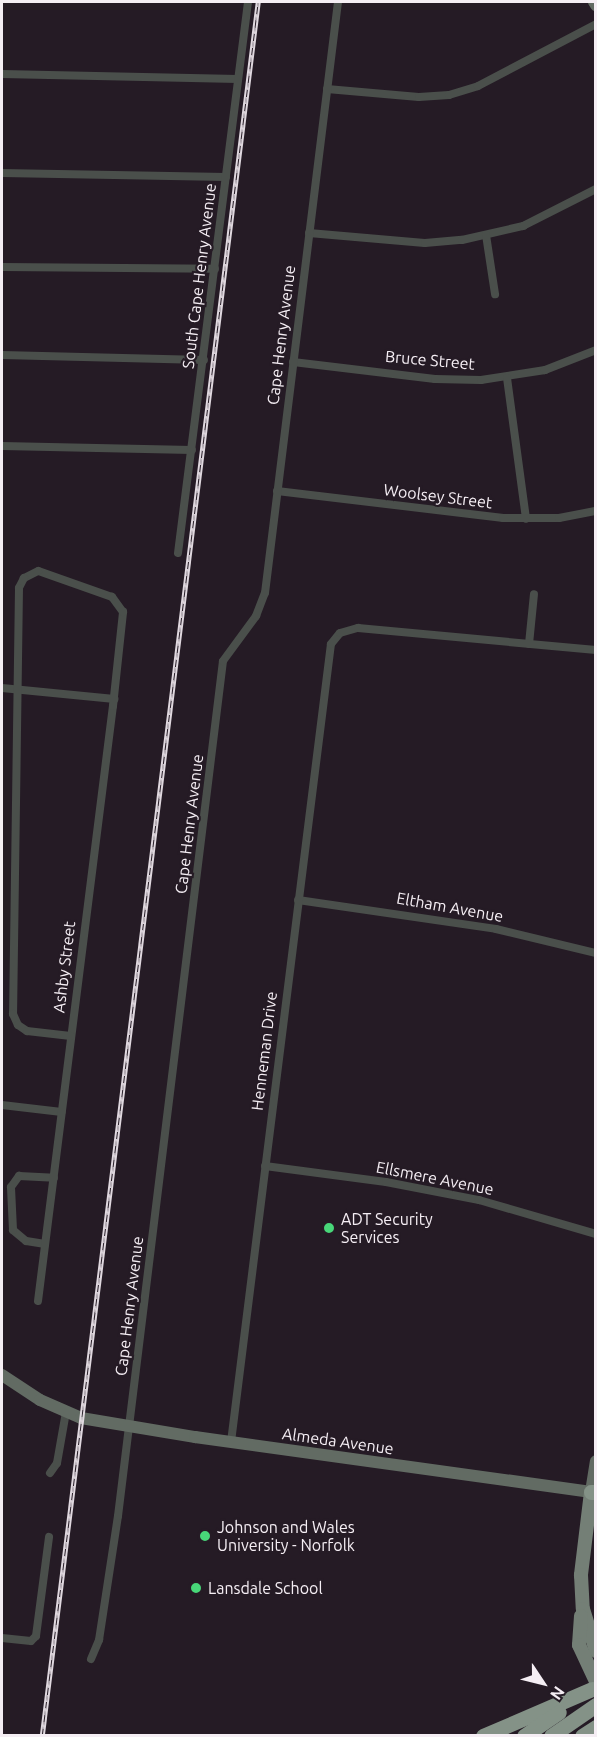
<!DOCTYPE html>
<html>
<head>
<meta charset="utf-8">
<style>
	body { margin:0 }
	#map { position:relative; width:597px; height:1737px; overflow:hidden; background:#251b25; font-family:Ubuntu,sans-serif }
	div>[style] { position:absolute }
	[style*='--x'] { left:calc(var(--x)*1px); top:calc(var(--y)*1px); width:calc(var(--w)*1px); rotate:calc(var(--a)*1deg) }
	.street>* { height:8px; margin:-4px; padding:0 4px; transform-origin:4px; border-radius:4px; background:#4a4f4b }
	.secondary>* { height:12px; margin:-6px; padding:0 6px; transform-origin:6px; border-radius:6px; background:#626b63 }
	.primary>* { height:14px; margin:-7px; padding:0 7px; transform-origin:7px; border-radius:7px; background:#747f76 }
	.highway>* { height:15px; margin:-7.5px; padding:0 7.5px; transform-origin:7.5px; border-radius:7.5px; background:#849287 }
	.rail>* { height:4.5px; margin-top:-2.25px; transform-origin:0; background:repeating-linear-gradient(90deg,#251b25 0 7px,#e0d8df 0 14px); box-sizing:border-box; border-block:2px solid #e0d8df }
	.dots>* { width:16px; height:16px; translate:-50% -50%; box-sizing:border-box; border:3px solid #251b25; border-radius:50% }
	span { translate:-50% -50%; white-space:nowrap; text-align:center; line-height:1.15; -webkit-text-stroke:4.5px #251b25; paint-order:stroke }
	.street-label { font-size:16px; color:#f5eef4 }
	.poi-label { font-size:16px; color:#f5eef4 }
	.left { translate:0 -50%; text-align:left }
	.frame { position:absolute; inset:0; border:3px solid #f5eef4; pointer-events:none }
	.north { position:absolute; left:513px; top:1653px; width:60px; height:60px; -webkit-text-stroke:4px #251b25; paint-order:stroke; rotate:125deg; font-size:16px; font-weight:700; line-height:24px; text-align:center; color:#f5eef4 }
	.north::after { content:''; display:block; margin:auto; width:21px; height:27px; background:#f5eef4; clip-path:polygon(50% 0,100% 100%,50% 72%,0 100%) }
</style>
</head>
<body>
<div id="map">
	<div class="street">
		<i style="--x:2;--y:74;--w:236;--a:1.2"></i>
		<i style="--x:327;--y:89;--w:92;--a:5"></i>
		<i style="--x:419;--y:97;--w:30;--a:-4"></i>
		<i style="--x:449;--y:95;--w:30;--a:-17"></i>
		<i style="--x:478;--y:86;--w:133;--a:-27.7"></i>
		<i style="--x:2;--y:173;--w:224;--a:1"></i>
		<i style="--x:309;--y:233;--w:116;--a:4.9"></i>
		<i style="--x:425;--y:243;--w:37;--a:-5"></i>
		<i style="--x:462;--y:240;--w:63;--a:-12.9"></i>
		<i style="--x:523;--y:226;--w:82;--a:-26.9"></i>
		<i style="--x:486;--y:235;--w:60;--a:81.3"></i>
		<i style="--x:2;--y:267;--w:213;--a:0.5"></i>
		<i style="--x:2;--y:355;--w:202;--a:1.4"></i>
		<i style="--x:293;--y:362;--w:143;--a:6.8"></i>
		<i style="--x:435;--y:379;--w:46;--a:1.2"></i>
		<i style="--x:481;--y:380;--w:65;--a:-8.9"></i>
		<i style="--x:545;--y:370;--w:55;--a:-21.4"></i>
		<i style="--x:507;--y:378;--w:142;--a:82.3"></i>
		<i style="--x:2;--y:446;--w:190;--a:1.2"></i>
		<i style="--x:277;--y:491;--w:228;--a:6.8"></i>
		<i style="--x:503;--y:518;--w:56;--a:0"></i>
		<i style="--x:559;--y:518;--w:38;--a:-11"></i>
		<i style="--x:178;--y:553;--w:555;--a:-82.76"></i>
		<i style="--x:529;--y:644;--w:50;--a:-84.3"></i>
		<i style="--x:2;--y:688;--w:113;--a:5.6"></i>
		<i style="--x:298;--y:900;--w:200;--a:8.3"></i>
		<i style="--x:496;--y:929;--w:103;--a:13.5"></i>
		<i style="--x:2;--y:1105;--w:60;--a:6.7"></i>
		<i style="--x:265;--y:1166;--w:122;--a:7.5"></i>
		<i style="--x:386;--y:1182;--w:95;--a:11"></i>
		<i style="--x:479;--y:1200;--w:122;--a:16.2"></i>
		<i style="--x:45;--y:1244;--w:19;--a:-171"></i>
		<i style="--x:26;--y:1241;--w:17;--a:-140"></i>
		<i style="--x:13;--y:1230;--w:43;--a:-92.7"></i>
		<i style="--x:11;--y:1187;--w:14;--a:-54"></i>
		<i style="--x:19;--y:1176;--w:35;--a:3"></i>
		<i style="--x:38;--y:1301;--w:600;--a:-82.82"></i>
		<i style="--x:113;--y:706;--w:95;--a:-83.9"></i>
		<i style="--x:123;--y:612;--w:19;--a:-126"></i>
		<i style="--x:112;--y:597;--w:78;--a:-160.6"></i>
		<i style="--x:38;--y:571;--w:16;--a:153"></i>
		<i style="--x:24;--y:578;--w:11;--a:117"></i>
		<i style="--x:19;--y:588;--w:426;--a:90.8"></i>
		<i style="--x:13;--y:1014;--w:12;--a:66"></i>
		<i style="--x:18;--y:1025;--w:11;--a:34"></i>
		<i style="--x:27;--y:1031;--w:44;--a:6.5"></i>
		<i style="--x:231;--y:1442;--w:804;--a:-82.86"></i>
		<i style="--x:331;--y:644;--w:14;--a:-51"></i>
		<i style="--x:340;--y:633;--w:19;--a:-16"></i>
		<i style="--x:358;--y:628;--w:239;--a:5.3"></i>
		<i style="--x:50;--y:1473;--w:12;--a:-55"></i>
		<i style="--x:57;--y:1463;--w:52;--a:-80"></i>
		<i style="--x:2;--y:1638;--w:29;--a:6"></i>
		<i style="--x:31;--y:1641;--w:7;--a:-45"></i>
		<i style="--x:36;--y:1636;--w:100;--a:-82.5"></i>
		<i style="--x:91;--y:1659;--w:21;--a:-67"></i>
		<i style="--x:99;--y:1640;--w:125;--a:-81.3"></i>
		<i style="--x:118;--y:1516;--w:861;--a:-83"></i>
		<i style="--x:223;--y:661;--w:56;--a:-53.7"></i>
		<i style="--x:256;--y:616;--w:25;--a:-69"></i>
		<i style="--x:265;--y:593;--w:595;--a:-82.96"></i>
	</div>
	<div class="secondary">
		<i style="--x:594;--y:2;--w:4;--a:56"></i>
		<i style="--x:2;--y:1375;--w:45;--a:33.3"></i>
		<i style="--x:40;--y:1400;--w:45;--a:23.7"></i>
		<i style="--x:81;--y:1418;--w:116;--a:9.5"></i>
		<i style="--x:195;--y:1437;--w:400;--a:7.9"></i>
		<i style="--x:591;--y:1492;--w:31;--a:-81"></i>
	</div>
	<div class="primary">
		<i style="--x:591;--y:1492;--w:84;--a:96.9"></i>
		<i style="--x:581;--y:1575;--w:34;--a:87"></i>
		<i style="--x:583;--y:1609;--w:44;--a:72.8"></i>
		<i style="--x:581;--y:1616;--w:29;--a:94"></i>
		<i style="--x:579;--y:1645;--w:40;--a:65"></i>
	</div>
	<div class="highway">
		<i style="--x:591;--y:1492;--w:5;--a:0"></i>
		<i style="--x:483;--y:1736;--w:119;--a:-23.3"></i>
		<i style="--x:524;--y:1736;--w:42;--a:-34.4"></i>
		<i style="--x:551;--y:1736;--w:55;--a:-34.6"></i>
		<i style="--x:582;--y:1736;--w:17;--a:-33"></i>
	</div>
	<div class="rail">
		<i style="--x:42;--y:1736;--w:1747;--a:-82.9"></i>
	</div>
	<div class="dots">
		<i style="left:329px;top:1228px;background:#48d779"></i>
		<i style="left:205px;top:1536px;background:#48d779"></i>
		<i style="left:196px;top:1588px;background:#48d779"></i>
	</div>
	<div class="street-label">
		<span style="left:199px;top:276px;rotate:-83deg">South Cape Henry Avenue</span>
		<span style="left:281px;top:335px;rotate:-83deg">Cape Henry Avenue</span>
		<span style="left:430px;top:360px;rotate:5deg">Bruce Street</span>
		<span style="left:438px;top:496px;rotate:7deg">Woolsey Street</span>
		<span style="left:189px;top:824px;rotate:-83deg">Cape Henry Avenue</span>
		<span style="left:450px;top:907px;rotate:10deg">Eltham Avenue</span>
		<span style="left:64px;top:967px;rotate:-83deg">Ashby Street</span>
		<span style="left:264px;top:1051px;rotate:-83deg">Henneman Drive</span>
		<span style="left:435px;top:1178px;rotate:11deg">Ellsmere Avenue</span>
		<span style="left:129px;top:1306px;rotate:-83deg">Cape Henry Avenue</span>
		<span style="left:338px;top:1441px;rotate:8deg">Almeda Avenue</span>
	</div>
	<div class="poi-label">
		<span class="left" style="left:341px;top:1228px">ADT Security<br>Services</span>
		<span class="left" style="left:217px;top:1536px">Johnson and Wales<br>University - Norfolk</span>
		<span class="left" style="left:208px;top:1588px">Lansdale School</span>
	</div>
	<div class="frame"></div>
	<div class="north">N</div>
</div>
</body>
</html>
